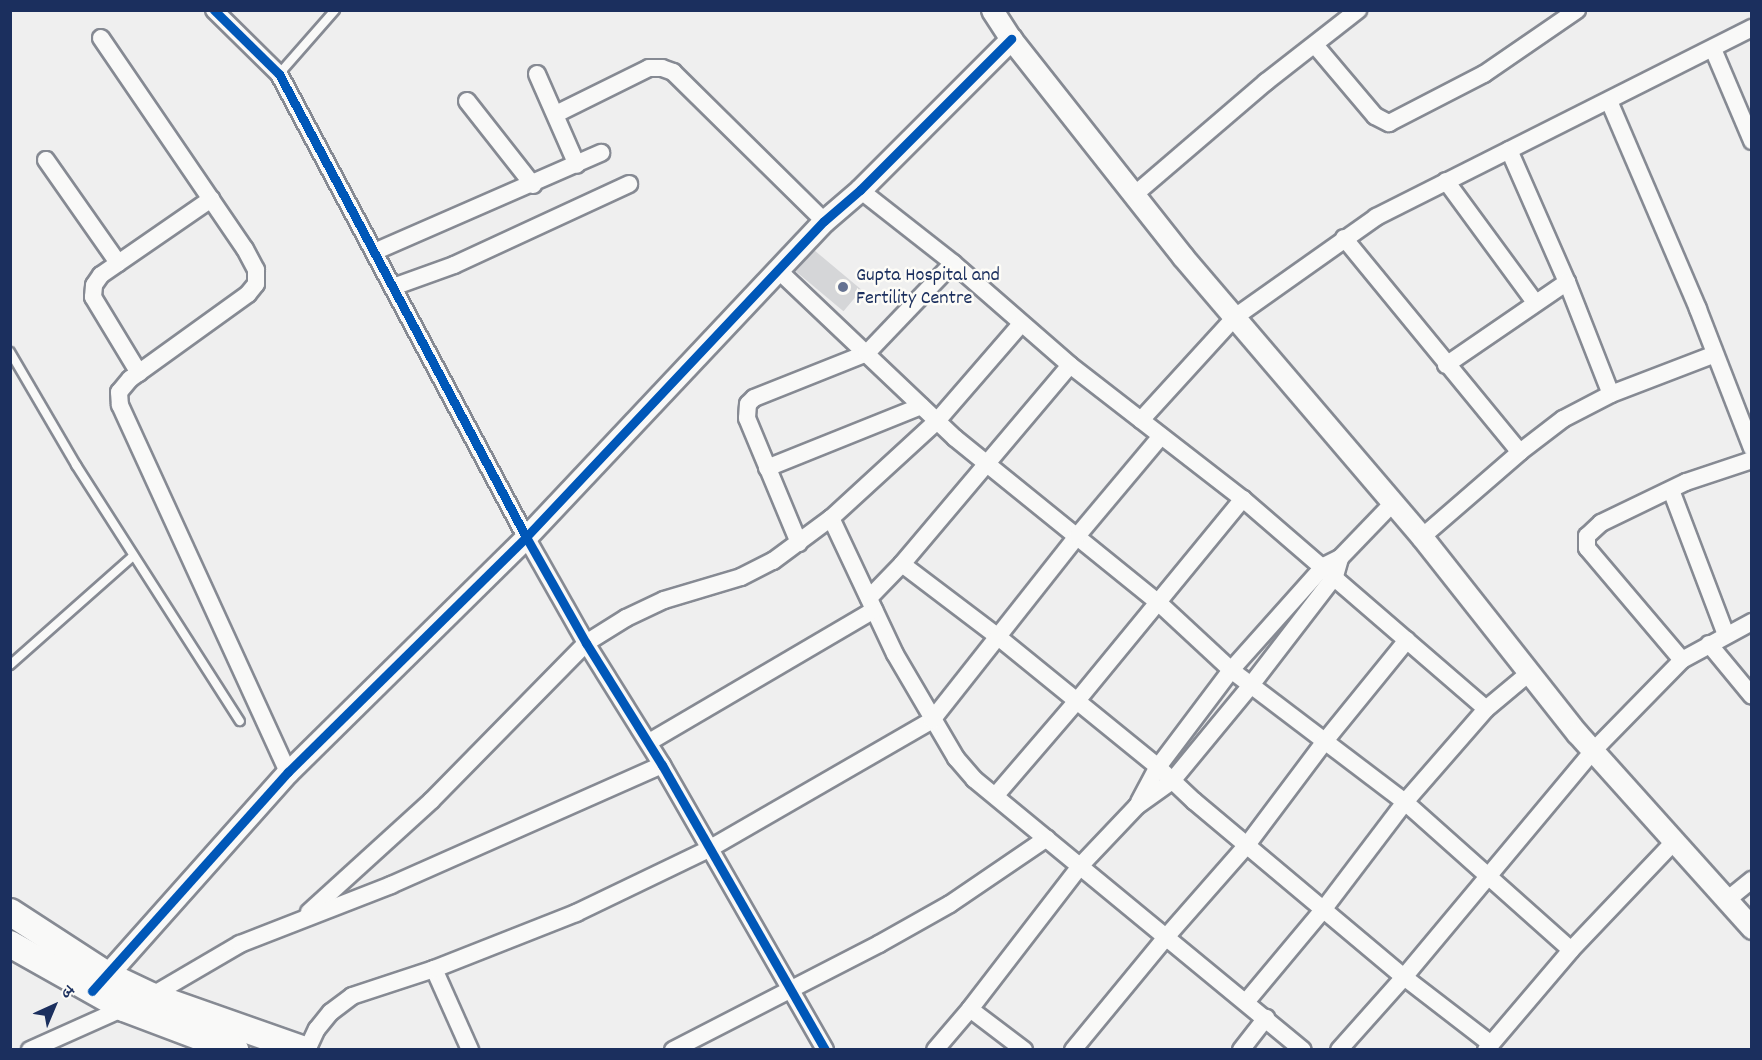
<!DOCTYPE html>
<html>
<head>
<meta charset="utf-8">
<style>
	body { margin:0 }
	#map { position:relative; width:1762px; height:1060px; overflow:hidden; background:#efefef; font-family:Dekko,"Playpen Sans Deva",sans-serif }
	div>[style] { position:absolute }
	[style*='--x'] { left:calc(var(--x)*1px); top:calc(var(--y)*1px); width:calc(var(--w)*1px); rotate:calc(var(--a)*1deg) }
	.building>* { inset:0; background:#d5d6d8; transform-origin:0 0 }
	.roads { filter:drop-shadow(2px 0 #868a93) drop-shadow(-2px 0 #868a93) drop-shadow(0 2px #868a93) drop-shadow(0 -2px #868a93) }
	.service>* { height:8px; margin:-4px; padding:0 4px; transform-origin:4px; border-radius:4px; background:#f9f9f8 }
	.minor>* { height:16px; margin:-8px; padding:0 8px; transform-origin:8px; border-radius:8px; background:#f9f9f8 }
	.tertiary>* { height:21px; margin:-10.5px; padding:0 10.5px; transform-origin:10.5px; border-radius:10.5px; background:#f9f9f8 }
	.primary>* { height:26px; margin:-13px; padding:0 13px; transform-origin:13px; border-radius:13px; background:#f9f9f8 }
	.cycleway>* { height:9px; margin:-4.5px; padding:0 4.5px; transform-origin:4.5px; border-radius:4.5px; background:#0057b8 }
	.dots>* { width:16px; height:16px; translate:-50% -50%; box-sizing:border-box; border:3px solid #fdfcf7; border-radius:50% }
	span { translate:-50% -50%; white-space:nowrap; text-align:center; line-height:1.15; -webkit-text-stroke:5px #fdfcf7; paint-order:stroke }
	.poi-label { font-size:20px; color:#1b2f5e }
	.left { translate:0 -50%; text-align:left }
	.frame { position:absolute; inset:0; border:12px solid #1b2f5e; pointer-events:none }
	.north { position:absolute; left:24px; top:976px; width:60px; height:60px; -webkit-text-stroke:4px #fdfcf7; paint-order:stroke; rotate:44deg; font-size:16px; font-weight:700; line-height:24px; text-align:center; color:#1b2f5e }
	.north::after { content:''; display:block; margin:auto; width:21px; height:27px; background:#1b2f5e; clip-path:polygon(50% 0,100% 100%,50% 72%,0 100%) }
</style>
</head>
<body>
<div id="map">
	<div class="building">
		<i style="left:814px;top:250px;width:62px;height:28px;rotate:40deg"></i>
	</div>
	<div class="roads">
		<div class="service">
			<i style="--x:279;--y:74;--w:85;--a:-48.8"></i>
			<i style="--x:10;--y:352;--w:131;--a:59.7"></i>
			<i style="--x:76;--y:465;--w:304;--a:57.4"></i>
			<i style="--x:10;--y:665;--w:164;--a:-41.5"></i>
		</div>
		<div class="minor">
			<i style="--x:214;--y:10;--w:91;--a:44.6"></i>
			<i style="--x:279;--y:74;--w:525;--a:61.92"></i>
			<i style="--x:526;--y:537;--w:122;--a:60.5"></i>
			<i style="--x:586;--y:643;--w:144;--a:58.1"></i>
			<i style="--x:662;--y:765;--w:328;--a:60.2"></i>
			<i style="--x:101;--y:38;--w:255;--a:55.7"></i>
			<i style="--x:245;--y:249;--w:24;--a:62"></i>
			<i style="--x:256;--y:270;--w:14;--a:90"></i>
			<i style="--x:256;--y:284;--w:13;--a:129"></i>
			<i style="--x:248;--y:294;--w:145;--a:144.2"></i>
			<i style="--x:130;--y:379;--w:17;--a:130"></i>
			<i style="--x:119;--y:392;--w:13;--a:86"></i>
			<i style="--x:120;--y:405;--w:404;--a:65.4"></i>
			<i style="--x:1315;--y:45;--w:93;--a:49.8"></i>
			<i style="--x:1375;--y:116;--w:16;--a:27"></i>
			<i style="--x:1389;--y:123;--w:107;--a:-27.3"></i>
			<i style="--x:1484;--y:74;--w:113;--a:-34.5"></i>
			<i style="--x:1713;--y:49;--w:100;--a:67"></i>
			<i style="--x:537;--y:74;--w:99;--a:66.3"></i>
			<i style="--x:467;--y:101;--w:107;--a:51.8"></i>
			<i style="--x:1609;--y:101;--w:226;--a:66.8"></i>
			<i style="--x:1698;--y:309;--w:149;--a:68.8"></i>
			<i style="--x:556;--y:114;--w:104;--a:-26.3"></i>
			<i style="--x:649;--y:68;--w:13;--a:0"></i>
			<i style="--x:662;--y:68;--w:12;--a:20"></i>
			<i style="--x:673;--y:72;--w:212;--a:44.6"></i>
			<i style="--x:1509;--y:150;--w:144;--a:66.3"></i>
			<i style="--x:1567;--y:282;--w:120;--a:68.6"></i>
			<i style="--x:46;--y:160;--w:126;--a:55"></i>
			<i style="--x:1446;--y:181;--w:150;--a:53.7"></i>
			<i style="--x:860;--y:190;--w:118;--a:38.1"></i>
			<i style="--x:953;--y:263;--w:155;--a:41.1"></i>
			<i style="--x:1070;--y:365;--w:219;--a:37.8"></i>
			<i style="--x:1243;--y:499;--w:321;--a:40.8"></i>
			<i style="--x:1134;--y:195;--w:174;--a:-40.6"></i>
			<i style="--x:1266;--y:82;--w:117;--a:-38"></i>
			<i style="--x:1344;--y:238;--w:277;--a:50.6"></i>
			<i style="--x:374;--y:252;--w:248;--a:-23.6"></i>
			<i style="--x:778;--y:270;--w:244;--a:43.5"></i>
			<i style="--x:955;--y:438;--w:262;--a:39"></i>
			<i style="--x:1159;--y:603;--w:98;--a:42.9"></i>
			<i style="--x:1231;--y:670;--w:218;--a:37.2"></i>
			<i style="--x:1405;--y:802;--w:222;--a:41.7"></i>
			<i style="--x:1571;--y:950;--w:148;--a:-46.4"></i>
			<i style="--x:393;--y:287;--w:65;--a:-19.8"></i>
			<i style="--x:454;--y:265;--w:193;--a:-24.8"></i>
			<i style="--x:1021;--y:324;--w:128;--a:130.9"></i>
			<i style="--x:937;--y:421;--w:144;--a:137.5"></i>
			<i style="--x:831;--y:518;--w:150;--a:64.8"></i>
			<i style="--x:895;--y:654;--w:121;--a:59.6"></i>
			<i style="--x:956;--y:758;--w:28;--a:49"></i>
			<i style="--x:974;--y:779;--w:426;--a:39.5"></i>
			<i style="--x:1446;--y:365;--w:147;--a:-34.4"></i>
			<i style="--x:139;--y:373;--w:89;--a:-121.2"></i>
			<i style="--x:93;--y:297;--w:12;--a:-85"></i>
			<i style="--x:94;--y:285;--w:12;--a:-55"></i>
			<i style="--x:101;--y:275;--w:134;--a:-34.6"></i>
			<i style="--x:1141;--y:420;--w:139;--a:-47.6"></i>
			<i style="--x:1235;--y:317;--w:173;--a:-35.3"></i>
			<i style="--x:1376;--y:217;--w:421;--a:-26.7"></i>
			<i style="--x:767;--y:468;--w:166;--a:-21.9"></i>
			<i style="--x:1671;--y:490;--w:155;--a:69.2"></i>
			<i style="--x:1422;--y:537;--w:130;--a:-40.9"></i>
			<i style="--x:1520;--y:452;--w:54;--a:-37.5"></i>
			<i style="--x:1563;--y:419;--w:54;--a:-27.5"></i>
			<i style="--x:1611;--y:394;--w:111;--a:-21"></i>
			<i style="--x:799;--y:543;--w:135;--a:-112.6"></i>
			<i style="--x:747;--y:418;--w:14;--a:-86"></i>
			<i style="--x:748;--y:404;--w:8;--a:-45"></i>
			<i style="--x:754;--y:398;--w:122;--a:-21.7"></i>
			<i style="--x:867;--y:353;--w:124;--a:-46.3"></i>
			<i style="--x:902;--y:564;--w:119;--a:37.2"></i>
			<i style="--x:997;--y:636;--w:208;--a:39.1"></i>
			<i style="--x:1158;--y:767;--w:50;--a:43.4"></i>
			<i style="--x:1194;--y:801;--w:274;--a:40"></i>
			<i style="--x:1404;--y:977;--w:110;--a:37.6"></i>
			<i style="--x:869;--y:598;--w:47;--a:-45.9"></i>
			<i style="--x:902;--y:564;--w:260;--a:-49.8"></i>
			<i style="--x:1709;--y:644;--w:67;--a:50.4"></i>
			<i style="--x:1682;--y:660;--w:147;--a:-130.3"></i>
			<i style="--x:1587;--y:548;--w:12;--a:-90"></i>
			<i style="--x:1587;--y:536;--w:19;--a:-43"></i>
			<i style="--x:1601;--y:523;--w:94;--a:-25.8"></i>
			<i style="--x:1686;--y:482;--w:70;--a:-18.4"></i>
			<i style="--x:649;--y:742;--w:261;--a:-30.4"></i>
			<i style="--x:996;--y:795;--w:123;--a:-49.3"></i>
			<i style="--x:1076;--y:702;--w:263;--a:-50.6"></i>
			<i style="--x:1139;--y:802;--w:40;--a:-62"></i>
			<i style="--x:1158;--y:767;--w:121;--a:-53"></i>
			<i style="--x:1231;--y:670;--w:140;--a:-48.2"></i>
			<i style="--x:1324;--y:566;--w:18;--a:-27"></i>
			<i style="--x:1340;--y:558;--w:76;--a:-46.1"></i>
			<i style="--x:1727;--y:900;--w:32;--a:-39"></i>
			<i style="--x:309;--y:912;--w:165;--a:-42.3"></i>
			<i style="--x:431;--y:801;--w:221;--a:-45.5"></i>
			<i style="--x:586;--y:643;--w:47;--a:-32"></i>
			<i style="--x:626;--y:618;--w:42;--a:-25.3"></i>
			<i style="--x:664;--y:600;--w:80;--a:-16.6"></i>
			<i style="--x:741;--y:577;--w:36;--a:-27"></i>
			<i style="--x:773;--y:561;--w:72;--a:-36.6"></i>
			<i style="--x:434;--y:969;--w:89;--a:66"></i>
			<i style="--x:1246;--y:1002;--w:120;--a:-50.1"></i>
			<i style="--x:1323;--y:910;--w:136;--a:-52.8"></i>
			<i style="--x:1405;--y:802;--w:123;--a:-48.9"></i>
			<i style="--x:1486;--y:709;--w:56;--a:-39.9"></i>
			<i style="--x:970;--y:1009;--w:68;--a:37.2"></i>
			<i style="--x:30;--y:1050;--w:133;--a:-24.1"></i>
			<i style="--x:151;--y:996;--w:103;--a:-30.3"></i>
			<i style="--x:240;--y:944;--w:162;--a:-21.3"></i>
			<i style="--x:391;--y:885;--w:296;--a:-23.9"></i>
			<i style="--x:307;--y:1050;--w:23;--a:-65"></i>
			<i style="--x:317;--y:1029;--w:22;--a:-51"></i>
			<i style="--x:331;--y:1012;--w:26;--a:-37"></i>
			<i style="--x:352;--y:996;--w:86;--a:-18.2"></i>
			<i style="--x:434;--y:969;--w:153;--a:-21.5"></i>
			<i style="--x:576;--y:913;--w:148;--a:-25.7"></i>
			<i style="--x:709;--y:849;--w:258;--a:-30"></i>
			<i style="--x:932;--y:720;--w:236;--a:-51.7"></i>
			<i style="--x:1078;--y:535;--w:129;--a:-50"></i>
			<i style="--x:673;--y:1050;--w:232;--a:-27.2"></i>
			<i style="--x:879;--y:944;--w:81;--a:-29.4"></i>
			<i style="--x:950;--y:904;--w:117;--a:-34.2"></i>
			<i style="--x:935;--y:1050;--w:54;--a:-49.5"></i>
			<i style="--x:970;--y:1009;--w:182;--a:-52.4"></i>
			<i style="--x:1081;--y:865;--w:81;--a:-46.5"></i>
			<i style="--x:1137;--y:806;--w:43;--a:-35.5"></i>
			<i style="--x:1172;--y:781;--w:124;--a:-50.5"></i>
			<i style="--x:1251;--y:685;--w:138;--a:-52.4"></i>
			<i style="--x:1335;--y:576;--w:19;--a:-74"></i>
			<i style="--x:1073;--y:1050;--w:148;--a:-50.5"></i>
			<i style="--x:1167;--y:936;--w:121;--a:-48.7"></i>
			<i style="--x:1247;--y:845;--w:130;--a:-53.1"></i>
			<i style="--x:1325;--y:741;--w:130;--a:-50.9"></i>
			<i style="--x:1241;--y:1050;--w:41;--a:-52"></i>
			<i style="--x:1339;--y:1050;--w:98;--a:-48.3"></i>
			<i style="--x:1404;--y:977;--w:295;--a:-50.1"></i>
			<i style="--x:1593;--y:751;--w:127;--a:-45.6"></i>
			<i style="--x:1682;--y:660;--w:80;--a:-28.5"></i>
			<i style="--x:1486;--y:1050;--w:131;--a:-49.6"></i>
		</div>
		<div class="tertiary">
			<i style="--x:992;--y:10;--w:35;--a:57"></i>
			<i style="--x:1011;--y:39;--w:278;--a:51.7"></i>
			<i style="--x:1183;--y:257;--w:368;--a:49.5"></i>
			<i style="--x:1422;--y:537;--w:250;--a:51.7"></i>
			<i style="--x:1577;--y:733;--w:262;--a:48.1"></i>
			<i style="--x:97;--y:986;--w:287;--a:-48.3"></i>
			<i style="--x:288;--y:772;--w:334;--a:-44.6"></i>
			<i style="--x:526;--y:537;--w:434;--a:-46.7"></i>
			<i style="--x:824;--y:221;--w:48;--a:-40.7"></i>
			<i style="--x:860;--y:190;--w:214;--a:-45"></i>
		</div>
		<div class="primary">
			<i style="--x:10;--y:912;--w:116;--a:33"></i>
			<i style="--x:107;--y:975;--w:49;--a:25.5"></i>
			<i style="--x:151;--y:996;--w:162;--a:19.4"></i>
			<i style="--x:10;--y:944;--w:131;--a:29.3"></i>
			<i style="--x:124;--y:1008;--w:119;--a:20.7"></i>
		</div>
	</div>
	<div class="cycleway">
		<i style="--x:214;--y:10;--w:91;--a:44.6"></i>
		<i style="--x:279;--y:74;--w:525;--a:61.92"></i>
		<i style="--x:526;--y:537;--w:122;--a:60.5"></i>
		<i style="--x:586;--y:643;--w:144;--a:58.1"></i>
		<i style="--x:662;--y:765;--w:328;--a:60.2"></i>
		<i style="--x:92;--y:991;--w:294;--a:-48.2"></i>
		<i style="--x:288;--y:772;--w:334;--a:-44.6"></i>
		<i style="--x:526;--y:537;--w:434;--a:-46.7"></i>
		<i style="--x:824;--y:221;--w:48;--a:-40.7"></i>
		<i style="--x:860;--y:190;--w:214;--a:-45"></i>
	</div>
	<div class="dots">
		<i style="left:843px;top:287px;background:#657291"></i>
	</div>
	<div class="poi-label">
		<span class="left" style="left:856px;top:288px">Gupta Hospital and<br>Fertility Centre</span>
	</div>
	<div class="frame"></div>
	<div class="north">उ</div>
</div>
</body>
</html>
